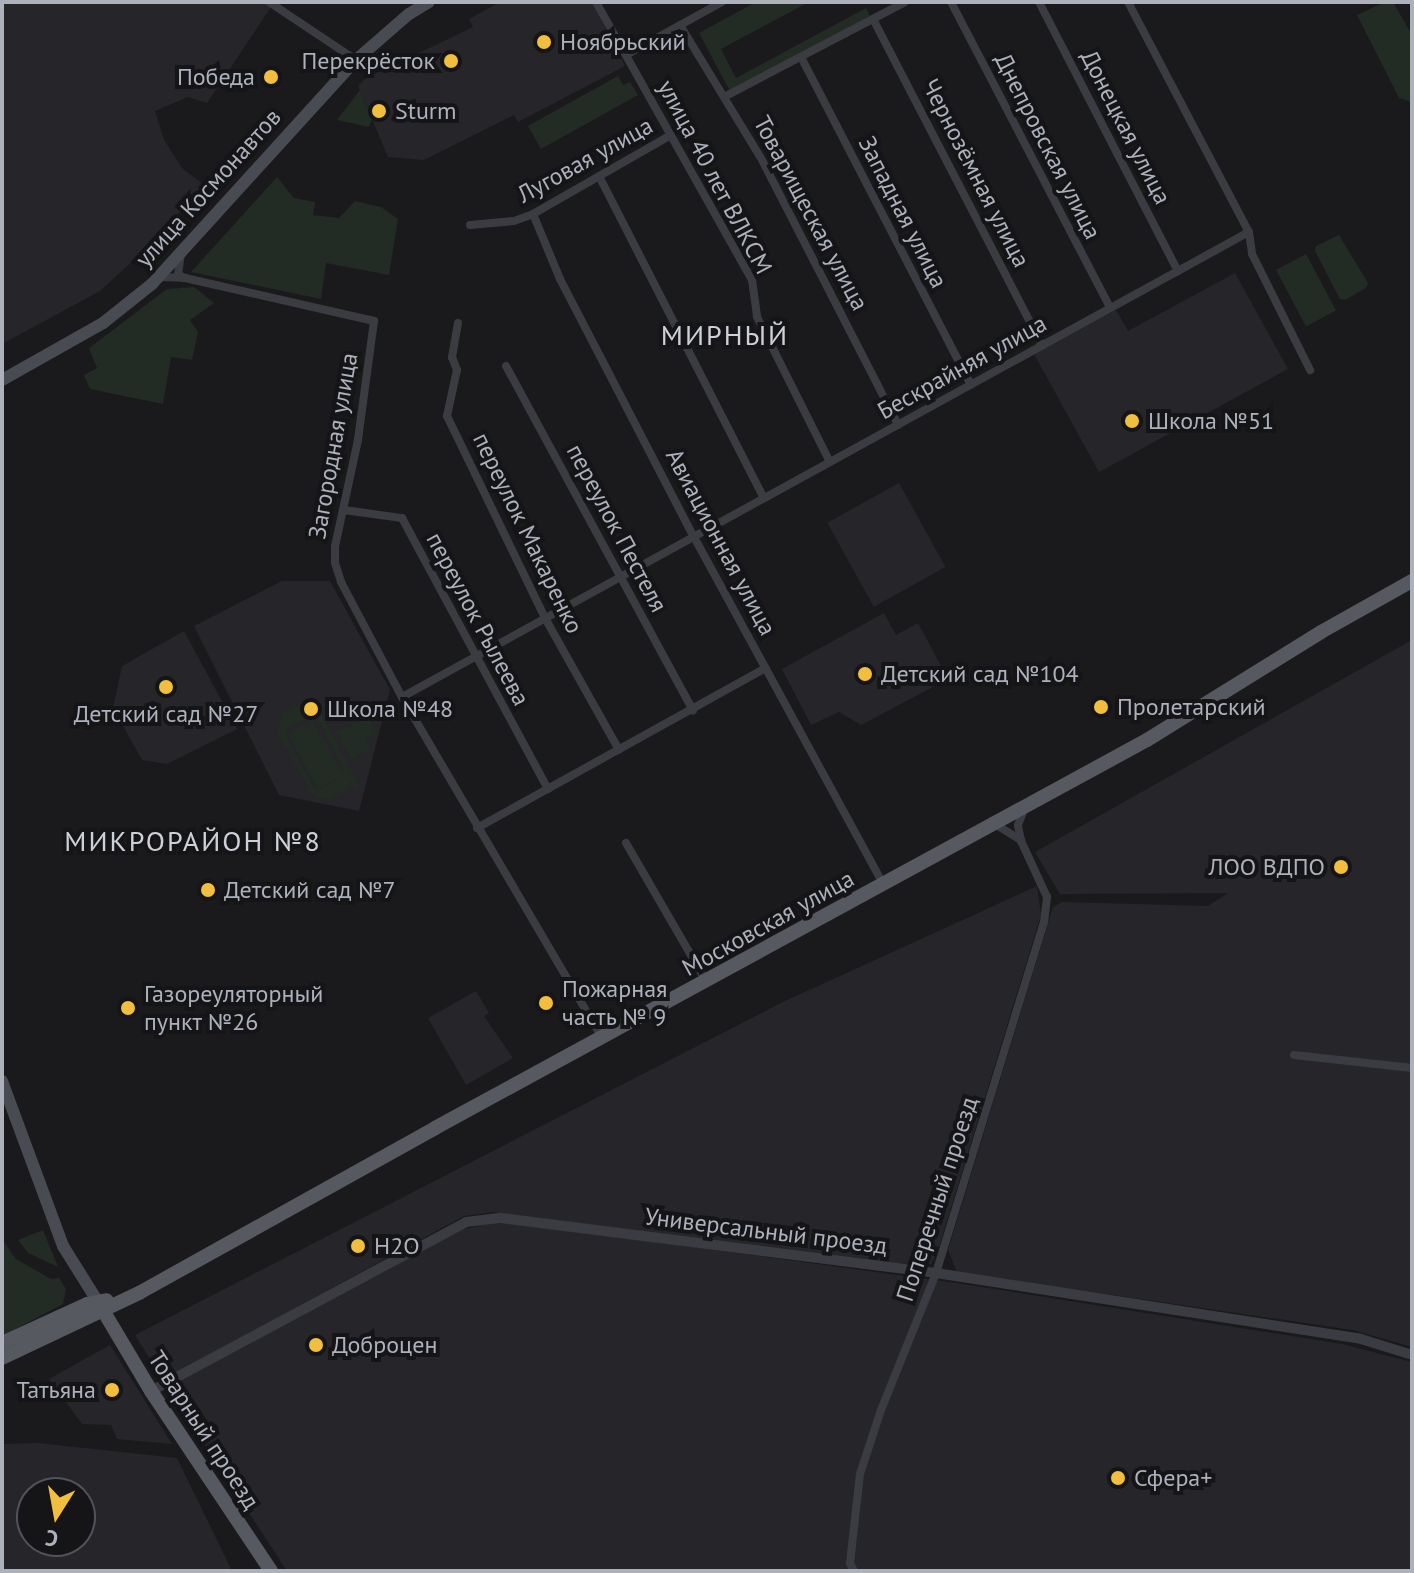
<!DOCTYPE html>
<html>
<head>
<meta charset="utf-8">
<style>
	body { margin:0 }
	#map { position:relative; width:1414px; height:1573px; overflow:hidden; background:#1a1a1d; font-family:"PT Sans",sans-serif }
	div>[style] { position:absolute }
	[style*='--x'] { left:calc(var(--x)*1px); top:calc(var(--y)*1px); width:calc(var(--w)*1px); rotate:calc(var(--a)*1deg) }
	.built>* { inset:0; background:#26262a; transform-origin:0 0 }
	.green>* { inset:0; background:#222b24; transform-origin:0 0 }
	.minor>* { height:8px; margin:-4px; padding:0 4px; transform-origin:4px; border-radius:4px; background:#3b3c42 }
	.tertiary>* { height:10px; margin:-5px; padding:0 5px; transform-origin:5px; border-radius:5px; background:#3b3c42 }
	.secondary>* { height:12px; margin:-6px; padding:0 6px; transform-origin:6px; border-radius:6px; background:#494b52 }
	.primary>* { height:14px; margin:-7px; padding:0 7px; transform-origin:7px; border-radius:7px; background:#575961 }
	.dots>* { width:22px; height:22px; translate:-50% -50%; box-sizing:border-box; border:4px solid #151518; border-radius:50% }
	span { translate:-50% -50%; white-space:nowrap; text-align:center; line-height:1.15; -webkit-text-stroke:8px #151518; paint-order:stroke }
	.poi-label { font-size:24px; color:#adb1bc }
	.left { translate:0 -50%; text-align:left }
	.right { translate:-100% -50%; text-align:right }
	.street-label { font-size:24px; color:#adb1bc }
	.quarter-label { font-size:28px; color:#ced0d8; letter-spacing:2px }
	.frame { position:absolute; inset:0; border:4px solid #adb1bc; pointer-events:none }
	.north { position:absolute; left:16px; top:1477px; width:80px; height:80px; box-sizing:border-box; background:#151518; border:2px solid #52535a; border-radius:50%; rotate:191deg; font-size:22px; font-weight:700; line-height:32px; text-align:center; color:#adb1bc }
	.north::after { content:''; display:block; margin:auto; width:28px; height:36px; background:#f2be3d; clip-path:polygon(50% 0,100% 100%,50% 72%,0 100%) }
</style>
</head>
<body>
<div id="map">
	<div class="built">
		<i style="clip-path:polygon(2px 2px,263px 2px,271px 7px,207px 103px,188px 97px,155px 111px,164px 140px,182px 168px,204px 185px,149px 246px,100px 291px,2px 344px)"></i>
		<i style="clip-path:polygon(500px 2px,592px 2px,625px 66px,518px 122px,514px 115px,424px 160px,388px 157px,358px 86px,365px 79px,473px 27px,469px 19px)"></i>
		<i style="clip-path:polygon(1235px 273px,1288px 369px,1099px 472px,1034px 354px,1116px 310px,1128px 331px)"></i>
		<i style="left:899px;top:483px;width:96px;height:82px;rotate:61deg"></i>
		<i style="clip-path:polygon(282px 581px,330px 581px,390px 690px,359px 811px,279px 795px,194px 626px)"></i>
		<i style="clip-path:polygon(884px 613px,896px 635px,918px 623px,948px 679px,861px 725px,839px 712px,811px 725px,782px 669px)"></i>
		<i style="clip-path:polygon(184px 631px,237px 729px,167px 764px,142px 760px,113px 708px,122px 666px)"></i>
		<i style="clip-path:polygon(1412px 640px,1412px 1347px,1353px 1330px,957px 1272px,948px 1250px,1053px 907px,1062px 902px,1208px 906px,1228px 893px,1060px 894px,1035px 852px)"></i>
		<i style="clip-path:polygon(1037px 886px,1041px 915px,938px 1250px,931px 1264px,913px 1267px,493px 1212px,464px 1216px,172px 1375px,155px 1367px,135px 1335px,783px 1002px)"></i>
		<i style="clip-path:polygon(476px 991px,489px 1013px,484px 1016px,513px 1058px,466px 1085px,428px 1018px)"></i>
		<i style="clip-path:polygon(502px 1221px,956px 1283px,1342px 1344px,1412px 1362px,1412px 1571px,287px 1571px,172px 1395px,182px 1377px,451px 1232px)"></i>
		<i style="clip-path:polygon(110px 1345px,172px 1444px,117px 1439px,111px 1425px,82px 1424px,49px 1379px)"></i>
		<i style="clip-path:polygon(evenodd,38px 1443px,177px 1458px,232px 1571px,2px 1571px,2px 1444px,38px 1443px,32px 1493px,80px 1493px,80px 1541px,32px 1541px,32px 1493px)"></i>
	</div>
	<div class="green">
		<i style="clip-path:polygon(756px 2px,809px 2px,721px 49px,736px 78px,866px 8px,870px 16px,730px 91px,699px 33px)"></i>
		<i style="clip-path:polygon(1385px 2px,1393px 2px,1412px 35px,1412px 102px,1399px 98px,1357px 15px)"></i>
		<i style="clip-path:polygon(618px 76px,623px 85px,630px 82px,638px 95px,541px 149px,528px 126px)"></i>
		<i style="clip-path:polygon(360px 90px,372px 119px,369px 127px,337px 120px)"></i>
		<i style="clip-path:polygon(277px 177px,294px 198px,315px 202px,313px 215px,339px 218px,355px 201px,381px 207px,398px 219px,389px 275px,326px 263px,321px 299px,191px 272px)"></i>
		<i style="clip-path:polygon(1339px 235px,1368px 283px,1366px 288px,1345px 300px,1340px 299px,1315px 251px,1316px 246px)"></i>
		<i style="left:1306px;top:254px;width:64px;height:34px;rotate:62deg"></i>
		<i style="clip-path:polygon(194px 287px,214px 303px,190px 320px,198px 332px,192px 360px,171px 357px,163px 404px,90px 389px,84px 375px,97px 368px,89px 348px,167px 289px)"></i>
		<i style="clip-path:polygon(evenodd,313px 698px,359px 786px,355px 789px,350px 781px,348px 789px,329px 800px,317px 798px,309px 790px,277px 731px,282px 714px,299px 705px,309px 705px,307px 702px,313px 698px,311px 716px,319px 721px,344px 770px,343px 775px,313px 720px,288px 734px,318px 789px,344px 775px,319px 790px,314px 788px,286px 736px,287px 729px,311px 716px)"></i>
		<i style="clip-path:polygon(369px 718px,377px 733px,366px 740px,371px 749px,351px 759px,336px 731px)"></i>
		<i style="clip-path:polygon(43px 1230px,58px 1267px,28px 1253px,18px 1240px)"></i>
		<i style="clip-path:polygon(2px 1239px,16px 1259px,51px 1279px,59px 1278px,66px 1289px,63px 1304px,2px 1336px)"></i>
	</div>
	<div class="minor">
		<i style="--x:269;--y:2;--w:105;--a:33.7"></i>
		<i style="--x:596;--y:2;--w:319;--a:60.7"></i>
		<i style="--x:752;--y:280;--w:37;--a:82"></i>
		<i style="--x:757;--y:317;--w:162;--a:63.3"></i>
		<i style="--x:951;--y:2;--w:345;--a:62.5"></i>
		<i style="--x:1039;--y:2;--w:303;--a:62.7"></i>
		<i style="--x:1128;--y:2;--w:260;--a:62.3"></i>
		<i style="--x:1249;--y:232;--w:22;--a:82"></i>
		<i style="--x:1252;--y:254;--w:130;--a:63.4"></i>
		<i style="--x:873;--y:19;--w:367;--a:62.6"></i>
		<i style="--x:680;--y:25;--w:158;--a:58.7"></i>
		<i style="--x:762;--y:160;--w:298;--a:62.8"></i>
		<i style="--x:626;--y:55;--w:110;--a:-28.9"></i>
		<i style="--x:801;--y:57;--w:369;--a:62.6"></i>
		<i style="--x:726;--y:96;--w:202;--a:-27.7"></i>
		<i style="--x:599;--y:176;--w:362;--a:62.9"></i>
		<i style="--x:533;--y:214;--w:70;--a:67.4"></i>
		<i style="--x:560;--y:279;--w:291;--a:62.6"></i>
		<i style="--x:694;--y:537;--w:395;--a:61.4"></i>
		<i style="--x:470;--y:225;--w:44;--a:-5.2"></i>
		<i style="--x:514;--y:221;--w:20;--a:-20"></i>
		<i style="--x:533;--y:214;--w:159;--a:-29.8"></i>
		<i style="--x:181;--y:253;--w:21;--a:98"></i>
		<i style="--x:178;--y:274;--w:7;--a:34"></i>
		<i style="--x:160;--y:277;--w:25;--a:2"></i>
		<i style="--x:185;--y:278;--w:194;--a:12.8"></i>
		<i style="--x:374;--y:321;--w:120;--a:97.7"></i>
		<i style="--x:358;--y:440;--w:108;--a:102.2"></i>
		<i style="--x:335;--y:546;--w:17;--a:90"></i>
		<i style="--x:335;--y:563;--w:20;--a:72"></i>
		<i style="--x:341;--y:582;--w:130;--a:62.1"></i>
		<i style="--x:402;--y:697;--w:395;--a:59.6"></i>
		<i style="--x:458;--y:323;--w:35;--a:100"></i>
		<i style="--x:452;--y:357;--w:14;--a:69"></i>
		<i style="--x:457;--y:370;--w:47;--a:102.3"></i>
		<i style="--x:447;--y:416;--w:225;--a:64.1"></i>
		<i style="--x:545;--y:618;--w:151;--a:60.7"></i>
		<i style="--x:506;--y:366;--w:392;--a:61.5"></i>
		<i style="--x:344;--y:510;--w:59;--a:7.9"></i>
		<i style="--x:402;--y:518;--w:308;--a:61.7"></i>
		<i style="--x:402;--y:697;--w:966;--a:-28.77"></i>
		<i style="--x:995;--y:824;--w:31;--a:32"></i>
		<i style="--x:477;--y:828;--w:330;--a:-29"></i>
		<i style="--x:626;--y:843;--w:160;--a:59.9"></i>
		<i style="--x:1294;--y:1055;--w:119;--a:6.3"></i>
		<i style="--x:854;--y:1571;--w:9;--a:-117"></i>
		<i style="--x:850;--y:1563;--w:90;--a:-83.6"></i>
		<i style="--x:860;--y:1474;--w:67;--a:-71.8"></i>
		<i style="--x:881;--y:1410;--w:148;--a:-68.1"></i>
		<i style="--x:936;--y:1273;--w:367;--a:-72.9"></i>
		<i style="--x:1044;--y:922;--w:25;--a:-83"></i>
		<i style="--x:1047;--y:897;--w:62;--a:-114.9"></i>
		<i style="--x:1021;--y:841;--w:16;--a:-101"></i>
		<i style="--x:1018;--y:825;--w:19;--a:-69"></i>
	</div>
	<div class="tertiary">
		<i style="--x:151;--y:1391;--w:357;--a:-28.2"></i>
		<i style="--x:466;--y:1222;--w:35;--a:-7"></i>
		<i style="--x:501;--y:1218;--w:438;--a:7.2"></i>
		<i style="--x:936;--y:1273;--w:430;--a:8.8"></i>
		<i style="--x:1361;--y:1339;--w:53;--a:17.4"></i>
	</div>
	<div class="secondary">
		<i style="--x:2;--y:380;--w:116;--a:-29.4"></i>
		<i style="--x:103;--y:323;--w:63;--a:-38.5"></i>
		<i style="--x:152;--y:284;--w:303;--a:-47.7"></i>
		<i style="--x:356;--y:60;--w:70;--a:-41"></i>
		<i style="--x:409;--y:14;--w:23;--a:-31"></i>
		<i style="--x:2;--y:1081;--w:176;--a:69.7"></i>
		<i style="--x:63;--y:1246;--w:66;--a:58"></i>
	</div>
	<div class="primary">
		<i style="--x:98;--y:1302;--w:104;--a:59.2"></i>
		<i style="--x:151;--y:1391;--w:216;--a:56.3"></i>
		<i style="--x:2;--y:1343;--w:94;--a:-24.6"></i>
		<i style="--x:87;--y:1304;--w:20;--a:-11"></i>
		<i style="--x:2;--y:1358;--w:152;--a:-25.4"></i>
		<i style="--x:139;--y:1293;--w:339;--a:-29.1"></i>
		<i style="--x:435;--y:1128;--w:811;--a:-28.59"></i>
		<i style="--x:1147;--y:740;--w:205;--a:-31.8"></i>
		<i style="--x:1321;--y:632;--w:104;--a:-29.3"></i>
	</div>
	<div class="dots">
		<i style="left:544px;top:42px;background:#f2be3d"></i>
		<i style="left:451px;top:61px;background:#f2be3d"></i>
		<i style="left:271px;top:77px;background:#f2be3d"></i>
		<i style="left:379px;top:111px;background:#f2be3d"></i>
		<i style="left:1132px;top:421px;background:#f2be3d"></i>
		<i style="left:865px;top:674px;background:#f2be3d"></i>
		<i style="left:166px;top:687px;background:#f2be3d"></i>
		<i style="left:1101px;top:707px;background:#f2be3d"></i>
		<i style="left:311px;top:709px;background:#f2be3d"></i>
		<i style="left:1341px;top:867px;background:#f2be3d"></i>
		<i style="left:208px;top:890px;background:#f2be3d"></i>
		<i style="left:546px;top:1003px;background:#f2be3d"></i>
		<i style="left:128px;top:1008px;background:#f2be3d"></i>
		<i style="left:358px;top:1246px;background:#f2be3d"></i>
		<i style="left:316px;top:1345px;background:#f2be3d"></i>
		<i style="left:112px;top:1390px;background:#f2be3d"></i>
		<i style="left:1118px;top:1478px;background:#f2be3d"></i>
	</div>
	<div class="poi-label">
		<span class="left" style="left:560px;top:42px">Ноябрьский</span>
		<span class="right" style="left:435px;top:61px">Перекрёсток</span>
		<span class="right" style="left:255px;top:77px">Победа</span>
		<span class="left" style="left:395px;top:111px">Sturm</span>
		<span class="left" style="left:1148px;top:421px">Школа №51</span>
		<span class="left" style="left:881px;top:674px">Детский сад №104</span>
		<span class="left" style="left:1117px;top:707px">Пролетарский</span>
		<span class="left" style="left:327px;top:709px">Школа №48</span>
		<span style="left:166px;top:714px">Детский сад №27</span>
		<span class="right" style="left:1325px;top:867px">ЛОО ВДПО</span>
		<span class="left" style="left:224px;top:890px">Детский сад №7</span>
		<span class="left" style="left:562px;top:1003px">Пожарная<br>часть № 9</span>
		<span class="left" style="left:144px;top:1008px">Газореуляторный<br>пункт №26</span>
		<span class="left" style="left:374px;top:1246px">Н2О</span>
		<span class="left" style="left:332px;top:1345px">Доброцен</span>
		<span class="right" style="left:96px;top:1390px">Татьяна</span>
		<span class="left" style="left:1134px;top:1478px">Сфера+</span>
	</div>
	<div class="street-label">
		<span style="left:1126px;top:127px;rotate:63deg">Донецкая улица</span>
		<span style="left:1048px;top:146px;rotate:63deg">Днепровская улица</span>
		<span style="left:585px;top:160px;rotate:-29deg">Луговая улица</span>
		<span style="left:976px;top:173px;rotate:63deg">Чернозёмная улица</span>
		<span style="left:715px;top:177px;rotate:62deg">улица 40 лет ВЛКСМ</span>
		<span style="left:208px;top:188px;rotate:-48deg">улица Космонавтов</span>
		<span style="left:903px;top:212px;rotate:63deg">Западная улица</span>
		<span style="left:811px;top:213px;rotate:62deg">Товарищеская улица</span>
		<span style="left:962px;top:367px;rotate:-29deg">Бескрайняя улица</span>
		<span style="left:333px;top:446px;rotate:-80deg">Загородная улица</span>
		<span style="left:617px;top:528px;rotate:62deg">переулок Пестеля</span>
		<span style="left:528px;top:533px;rotate:64deg">переулок Макаренко</span>
		<span style="left:721px;top:542px;rotate:62deg">Авиационная улица</span>
		<span style="left:478px;top:619px;rotate:62deg">переулок Рылеева</span>
		<span style="left:768px;top:923px;rotate:-29deg">Московская улица</span>
		<span style="left:937px;top:1199px;rotate:-72deg">Поперечный проезд</span>
		<span style="left:766px;top:1231px;rotate:7deg">Универсальный проезд</span>
		<span style="left:204px;top:1430px;rotate:57deg">Товарный проезд</span>
	</div>
	<div class="quarter-label">
		<span style="left:725px;top:335px">МИРНЫЙ</span>
		<span style="left:193px;top:841px">МИКРОРАЙОН №8</span>
	</div>
	<div class="frame"></div>
	<div class="north">С</div>
</div>
</body>
</html>
